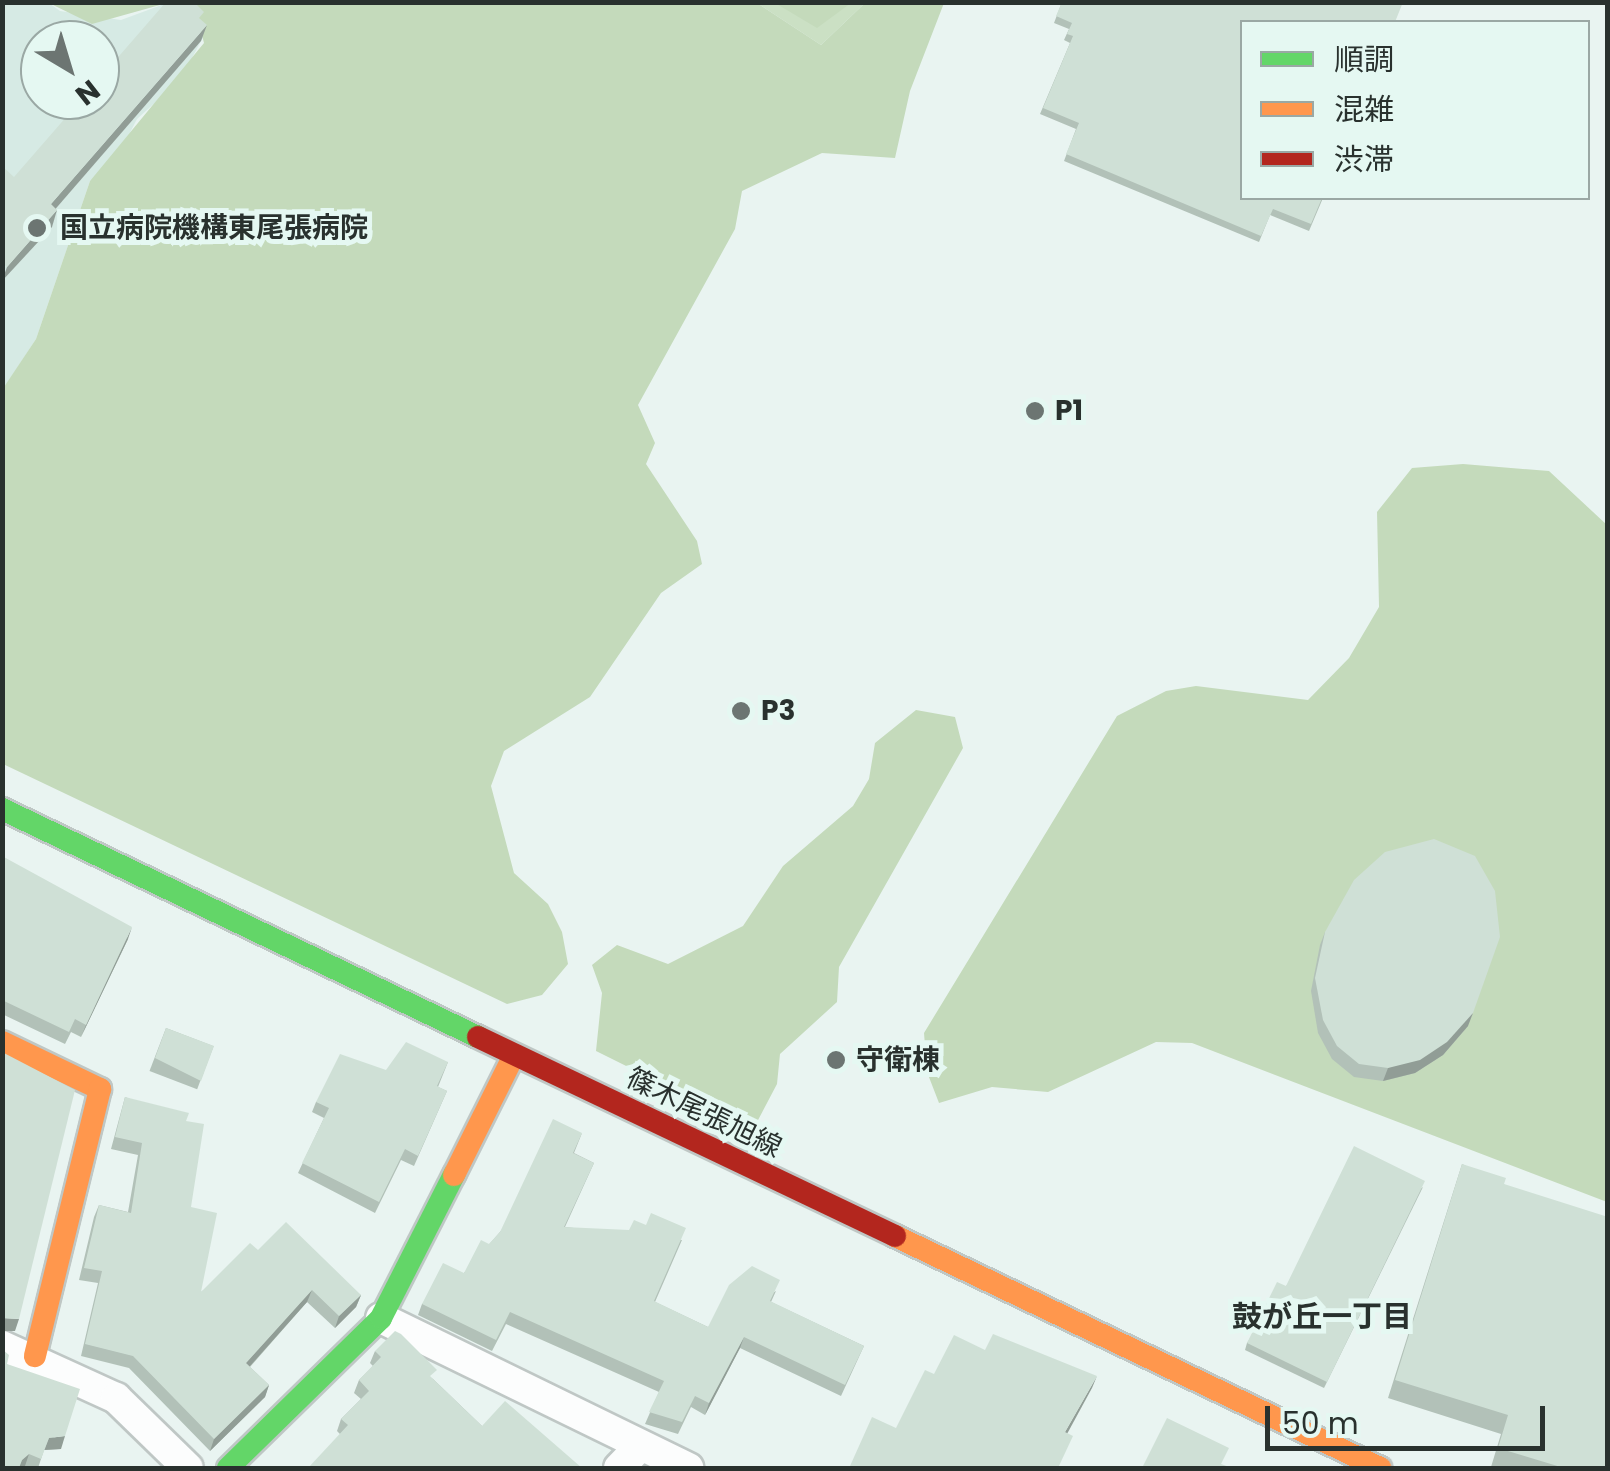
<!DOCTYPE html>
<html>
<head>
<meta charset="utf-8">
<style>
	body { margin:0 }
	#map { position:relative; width:1610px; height:1471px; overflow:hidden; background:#e9f4f1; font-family:Poppins,"Noto Sans JP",sans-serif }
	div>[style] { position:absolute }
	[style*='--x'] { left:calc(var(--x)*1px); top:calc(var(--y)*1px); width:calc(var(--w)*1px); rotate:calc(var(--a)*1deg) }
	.built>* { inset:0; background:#d6eae4 }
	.green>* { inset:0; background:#cbe0c4 }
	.forest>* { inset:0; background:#c4dabb }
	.roads { filter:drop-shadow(2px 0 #bfc7c5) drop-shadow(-2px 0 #bfc7c5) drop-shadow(0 2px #bfc7c5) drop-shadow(0 -2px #bfc7c5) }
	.street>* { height:30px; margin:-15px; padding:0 15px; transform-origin:15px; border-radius:15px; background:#fcfdfd }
	.fast>* { height:22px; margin:-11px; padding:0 11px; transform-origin:11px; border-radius:11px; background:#63d668 }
	.slow>* { height:22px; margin:-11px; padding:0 11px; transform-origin:11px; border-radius:11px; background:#ff974d }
	.jam>* { height:22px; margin:-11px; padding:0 11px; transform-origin:11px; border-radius:11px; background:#b3261e }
	.wall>* { inset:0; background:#b2c1b8; transform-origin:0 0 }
	.shaded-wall>* { inset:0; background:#919d96 }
	.building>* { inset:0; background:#cfe0d6 }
	.dots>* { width:28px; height:28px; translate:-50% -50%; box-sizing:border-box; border:5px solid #e5f8f2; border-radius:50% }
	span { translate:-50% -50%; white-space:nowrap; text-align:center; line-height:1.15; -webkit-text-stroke:10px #e5f8f2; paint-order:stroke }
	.poi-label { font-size:28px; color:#29312e; font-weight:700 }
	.left { translate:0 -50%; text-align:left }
	.street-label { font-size:28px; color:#29312e }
	.neighbourhood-label { font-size:30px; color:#29312e; font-weight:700 }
	.frame { position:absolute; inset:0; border:5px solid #29312e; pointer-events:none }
	.legend { position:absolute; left:1240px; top:20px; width:350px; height:180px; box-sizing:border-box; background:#e5f8f2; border:2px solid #9aa8a4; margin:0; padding:12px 18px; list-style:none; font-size:30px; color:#29312e }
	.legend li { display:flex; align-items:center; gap:20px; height:50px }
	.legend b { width:50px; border:2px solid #9aa8a4 }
	.north { position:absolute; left:20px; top:20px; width:100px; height:100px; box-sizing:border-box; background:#e5f8f2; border:2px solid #9aa8a4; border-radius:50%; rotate:142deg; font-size:28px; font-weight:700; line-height:40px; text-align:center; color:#29312e }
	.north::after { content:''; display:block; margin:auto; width:35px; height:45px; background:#6c7572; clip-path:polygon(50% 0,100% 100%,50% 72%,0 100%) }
	.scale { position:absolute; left:1265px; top:1406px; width:280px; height:45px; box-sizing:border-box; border:5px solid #29312e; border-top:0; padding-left:12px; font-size:30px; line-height:35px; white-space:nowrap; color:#29312e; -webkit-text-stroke:8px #e5f8f2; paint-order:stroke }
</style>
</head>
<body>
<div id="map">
	<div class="built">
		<i style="clip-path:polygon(evenodd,3px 3px,49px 3px,60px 11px,121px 20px,167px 3px,197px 16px,206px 32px,180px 80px,137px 119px,120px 152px,90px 181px,36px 339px,3px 390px,3px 3px,40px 40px,100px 40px,100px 100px,40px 100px,40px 40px)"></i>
	</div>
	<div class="green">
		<i style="clip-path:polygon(757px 3px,865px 3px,821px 45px)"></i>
	</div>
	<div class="forest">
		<i style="clip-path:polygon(49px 3px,167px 3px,92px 24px)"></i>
		<i style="clip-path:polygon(179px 3px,757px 3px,821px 45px,865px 3px,944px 3px,910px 91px,895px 158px,822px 153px,742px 191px,735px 229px,638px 405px,655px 443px,646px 464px,697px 541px,702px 564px,661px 593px,590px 697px,504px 751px,491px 786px,514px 873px,548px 904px,562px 932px,568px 964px,542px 995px,507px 1004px,3px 764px,2px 390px,36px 339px,90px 181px,204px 43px,197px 16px)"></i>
		<i style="clip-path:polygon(775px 3px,851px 3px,817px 28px)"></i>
		<i style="clip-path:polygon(1463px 464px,1549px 471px,1607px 525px,1607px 1202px,1192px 1043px,1156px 1042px,1048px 1092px,992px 1087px,939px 1103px,927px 1072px,924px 1033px,1117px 716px,1166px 691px,1196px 686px,1308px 700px,1349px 658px,1379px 607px,1377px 512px,1412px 468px)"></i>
		<i style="clip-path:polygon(916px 710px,955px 717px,963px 748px,839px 967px,837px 1002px,780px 1054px,777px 1084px,757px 1122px,737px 1121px,596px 1051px,602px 993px,592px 965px,617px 945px,668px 964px,743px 926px,783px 866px,853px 806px,869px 779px,875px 743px)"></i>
	</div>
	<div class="roads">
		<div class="street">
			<i style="--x:381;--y:1318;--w:342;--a:26"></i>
			<i style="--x:2;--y:1346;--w:125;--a:24.5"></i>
			<i style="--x:116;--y:1398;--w:100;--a:44.2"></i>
			<i style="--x:619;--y:1468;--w:30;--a:-46"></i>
		</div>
		<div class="fast">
			<i style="--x:2;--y:809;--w:528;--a:25.59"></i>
			<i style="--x:228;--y:1468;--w:214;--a:-44.4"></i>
			<i style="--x:381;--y:1318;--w:161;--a:-63"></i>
		</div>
		<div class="slow">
			<i style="--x:2;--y:1042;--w:109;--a:25.6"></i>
			<i style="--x:100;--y:1089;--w:275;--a:103.7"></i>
			<i style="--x:454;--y:1175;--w:134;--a:-63.4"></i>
			<i style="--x:895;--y:1236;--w:538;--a:25.56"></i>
		</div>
		<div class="jam">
			<i style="--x:478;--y:1037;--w:462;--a:25.5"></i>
		</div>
	</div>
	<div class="wall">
		<i style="clip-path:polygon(1062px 2px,1323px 198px,1309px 231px,1270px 215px,1259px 242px,1064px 161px,1076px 129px,1040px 114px,1070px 43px,1064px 40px,1069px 29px,1054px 23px)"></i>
		<i style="clip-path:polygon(2px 856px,128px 939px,81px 1037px,71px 1032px,65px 1044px,2px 1014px)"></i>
		<i style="clip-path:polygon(1325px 932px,1468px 1026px,1443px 1055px,1415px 1073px,1383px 1081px,1354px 1077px,1332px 1059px,1318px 1033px,1311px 991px,1320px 945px)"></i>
		<i style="left:166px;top:1028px;width:51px;height:46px;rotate:21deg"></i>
		<i style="clip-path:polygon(448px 1062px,438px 1087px,447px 1091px,414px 1166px,401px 1160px,375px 1213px,298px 1173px,324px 1118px,312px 1112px,316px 1102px,386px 1070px)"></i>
		<i style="clip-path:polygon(125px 1097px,186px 1121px,191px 1207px,201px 1292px,258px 1250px,361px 1295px,356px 1307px,335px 1328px,307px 1302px,250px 1367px,269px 1385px,265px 1397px,210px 1451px,129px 1368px,81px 1356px,98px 1283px,79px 1280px,94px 1217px,99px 1205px,128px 1212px,138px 1155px,111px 1149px)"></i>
		<i style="clip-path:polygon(582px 1133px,574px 1153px,594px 1163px,565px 1227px,682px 1240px,655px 1302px,708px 1327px,776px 1291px,771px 1302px,864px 1346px,841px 1396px,740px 1348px,705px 1415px,691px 1407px,678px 1434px,645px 1424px,659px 1392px,506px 1324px,492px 1351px,418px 1315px,422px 1304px,464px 1273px,500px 1232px)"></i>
		<i style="clip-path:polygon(1462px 1164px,1504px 1184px,1608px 1468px,1491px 1467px,1501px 1434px,1388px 1398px)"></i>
		<i style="clip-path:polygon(1423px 1187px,1324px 1388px,1245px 1350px,1247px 1343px,1286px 1286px)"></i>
		<i style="clip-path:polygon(375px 1351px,433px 1379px,482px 1426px,340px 1434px,337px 1431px,341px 1419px,361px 1399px,354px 1393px,359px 1380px,373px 1366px,370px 1363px)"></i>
		<i style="clip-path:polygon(7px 1364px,61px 1449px,44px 1450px,38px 1468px,25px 1466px,22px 1468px,2px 1468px)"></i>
	</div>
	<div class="shaded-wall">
		<i style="clip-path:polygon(207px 25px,201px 41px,45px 221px,51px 204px)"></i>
		<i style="clip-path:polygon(57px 210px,52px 227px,2px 281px,7px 267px)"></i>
		<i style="clip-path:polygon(132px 927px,128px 939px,81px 1037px,86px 1025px)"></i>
		<i style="clip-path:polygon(1473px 1013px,1468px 1026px,1443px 1055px,1415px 1073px,1383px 1081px,1388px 1068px)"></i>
		<i style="clip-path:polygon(312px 1290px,307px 1302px,242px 1375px,246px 1363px)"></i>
		<i style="clip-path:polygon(361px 1295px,356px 1307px,335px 1328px,339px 1316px)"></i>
		<i style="clip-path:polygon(2px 1318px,19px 1319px,15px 1331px,2px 1331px)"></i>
		<i style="clip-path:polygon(744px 1337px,740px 1348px,705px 1415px,709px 1403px)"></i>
		<i style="clip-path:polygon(1097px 1376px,1092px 1388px,1061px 1445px,1065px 1432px)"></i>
		<i style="clip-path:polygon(269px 1385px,265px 1397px,210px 1451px,214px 1439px)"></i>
		<i style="clip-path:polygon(65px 1436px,61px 1449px,44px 1450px,49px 1438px)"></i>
		<i style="clip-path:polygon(29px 1454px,25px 1466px,18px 1468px,22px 1460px)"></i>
	</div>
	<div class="building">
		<i style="clip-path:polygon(166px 2px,194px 2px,204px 12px,199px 18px,207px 25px,51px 204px,57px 210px,7px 267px,2px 263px,2px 166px,14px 177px,81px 100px,100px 100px,100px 78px)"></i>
		<i style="clip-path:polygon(1062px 2px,1403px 2px,1395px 22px,1242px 22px,1242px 198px,1322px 198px,1311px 224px,1273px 209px,1261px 236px,1066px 154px,1079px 123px,1043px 108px,1073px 36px,1067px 34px,1072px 23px,1056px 16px)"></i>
		<i style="clip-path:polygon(1434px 839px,1475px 856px,1495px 891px,1500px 937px,1473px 1013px,1447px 1042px,1420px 1060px,1388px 1068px,1359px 1064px,1337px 1046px,1323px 1020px,1315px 978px,1325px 932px,1354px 880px,1385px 852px)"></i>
		<i style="clip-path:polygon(2px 856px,132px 927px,86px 1025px,75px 1019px,69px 1032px,2px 1000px)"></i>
		<i style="clip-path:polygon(166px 1028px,214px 1046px,201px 1081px,155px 1058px)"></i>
		<i style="clip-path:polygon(406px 1042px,448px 1062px,437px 1086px,447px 1091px,418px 1156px,405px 1149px,379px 1202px,302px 1163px,329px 1108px,316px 1102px,340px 1054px,386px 1070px)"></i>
		<i style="clip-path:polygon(2px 1052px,75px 1090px,19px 1319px,2px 1318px)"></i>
		<i style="clip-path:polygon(125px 1097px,189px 1113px,186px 1121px,204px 1124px,191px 1207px,217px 1213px,201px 1292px,250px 1243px,258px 1250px,286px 1222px,361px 1295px,339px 1316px,312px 1290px,246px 1363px,269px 1385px,214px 1439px,133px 1356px,85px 1344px,102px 1271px,84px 1268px,99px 1205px,131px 1213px,142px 1143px,115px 1137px)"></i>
		<i style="clip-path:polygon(553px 1119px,582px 1133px,573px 1153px,594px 1163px,564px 1227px,629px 1230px,634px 1220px,646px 1225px,651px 1213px,686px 1228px,654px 1301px,708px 1327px,729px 1285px,752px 1266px,780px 1280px,770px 1301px,864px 1346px,845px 1385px,744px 1337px,709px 1403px,695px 1396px,682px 1422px,649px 1412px,664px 1381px,510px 1312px,496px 1340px,422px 1304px,443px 1263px,464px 1273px,481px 1240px,489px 1244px,500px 1232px)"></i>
		<i style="clip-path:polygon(1354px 1146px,1425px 1181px,1327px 1382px,1247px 1343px,1277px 1282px,1286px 1286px)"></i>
		<i style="clip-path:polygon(1462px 1164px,1506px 1178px,1504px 1184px,1608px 1217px,1608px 1468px,1564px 1468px,1498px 1448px,1508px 1415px,1395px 1380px)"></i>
		<i style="clip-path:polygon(395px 1331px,401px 1334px,437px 1370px,430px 1376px,482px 1426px,505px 1401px,582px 1468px,308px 1468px,348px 1425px,341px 1419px,369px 1391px,359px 1380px,381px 1357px,375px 1351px)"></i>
		<i style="clip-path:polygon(993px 1334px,1097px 1376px,1065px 1432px,1073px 1436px,1058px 1468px,854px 1468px,850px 1466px,872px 1417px,896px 1428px,925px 1370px,934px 1374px,954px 1335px,985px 1350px)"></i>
		<i style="clip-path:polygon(2px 1349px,9px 1355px,7px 1364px,80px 1389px,65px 1436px,49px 1438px,41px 1459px,29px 1454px,22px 1460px,19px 1468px,2px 1468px)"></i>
		<i style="clip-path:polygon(1167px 1418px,1229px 1448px,1221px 1464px,1232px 1468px,1142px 1468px)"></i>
	</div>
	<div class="dots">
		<i style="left:37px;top:228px;background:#6c7572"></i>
		<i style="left:1035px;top:411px;background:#6c7572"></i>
		<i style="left:741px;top:711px;background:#6c7572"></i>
		<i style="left:836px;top:1060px;background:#6c7572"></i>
	</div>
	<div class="poi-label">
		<span class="left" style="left:60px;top:228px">国立病院機構東尾張病院</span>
		<span class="left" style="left:1055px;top:411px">P1</span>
		<span class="left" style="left:761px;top:711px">P3</span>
		<span class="left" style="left:856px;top:1060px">守衛棟</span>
	</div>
	<div class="street-label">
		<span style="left:704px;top:1113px;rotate:26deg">篠木尾張旭線</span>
	</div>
	<div class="neighbourhood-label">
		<span style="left:1322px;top:1317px">鼓が丘一丁目</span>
	</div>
	<div class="frame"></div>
	<ul class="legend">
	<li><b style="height:12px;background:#63d668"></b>順調</li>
	<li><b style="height:12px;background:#ff974d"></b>混雑</li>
	<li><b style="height:12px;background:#b3261e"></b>渋滞</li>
	</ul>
	<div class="north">N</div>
	<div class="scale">50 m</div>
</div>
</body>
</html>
